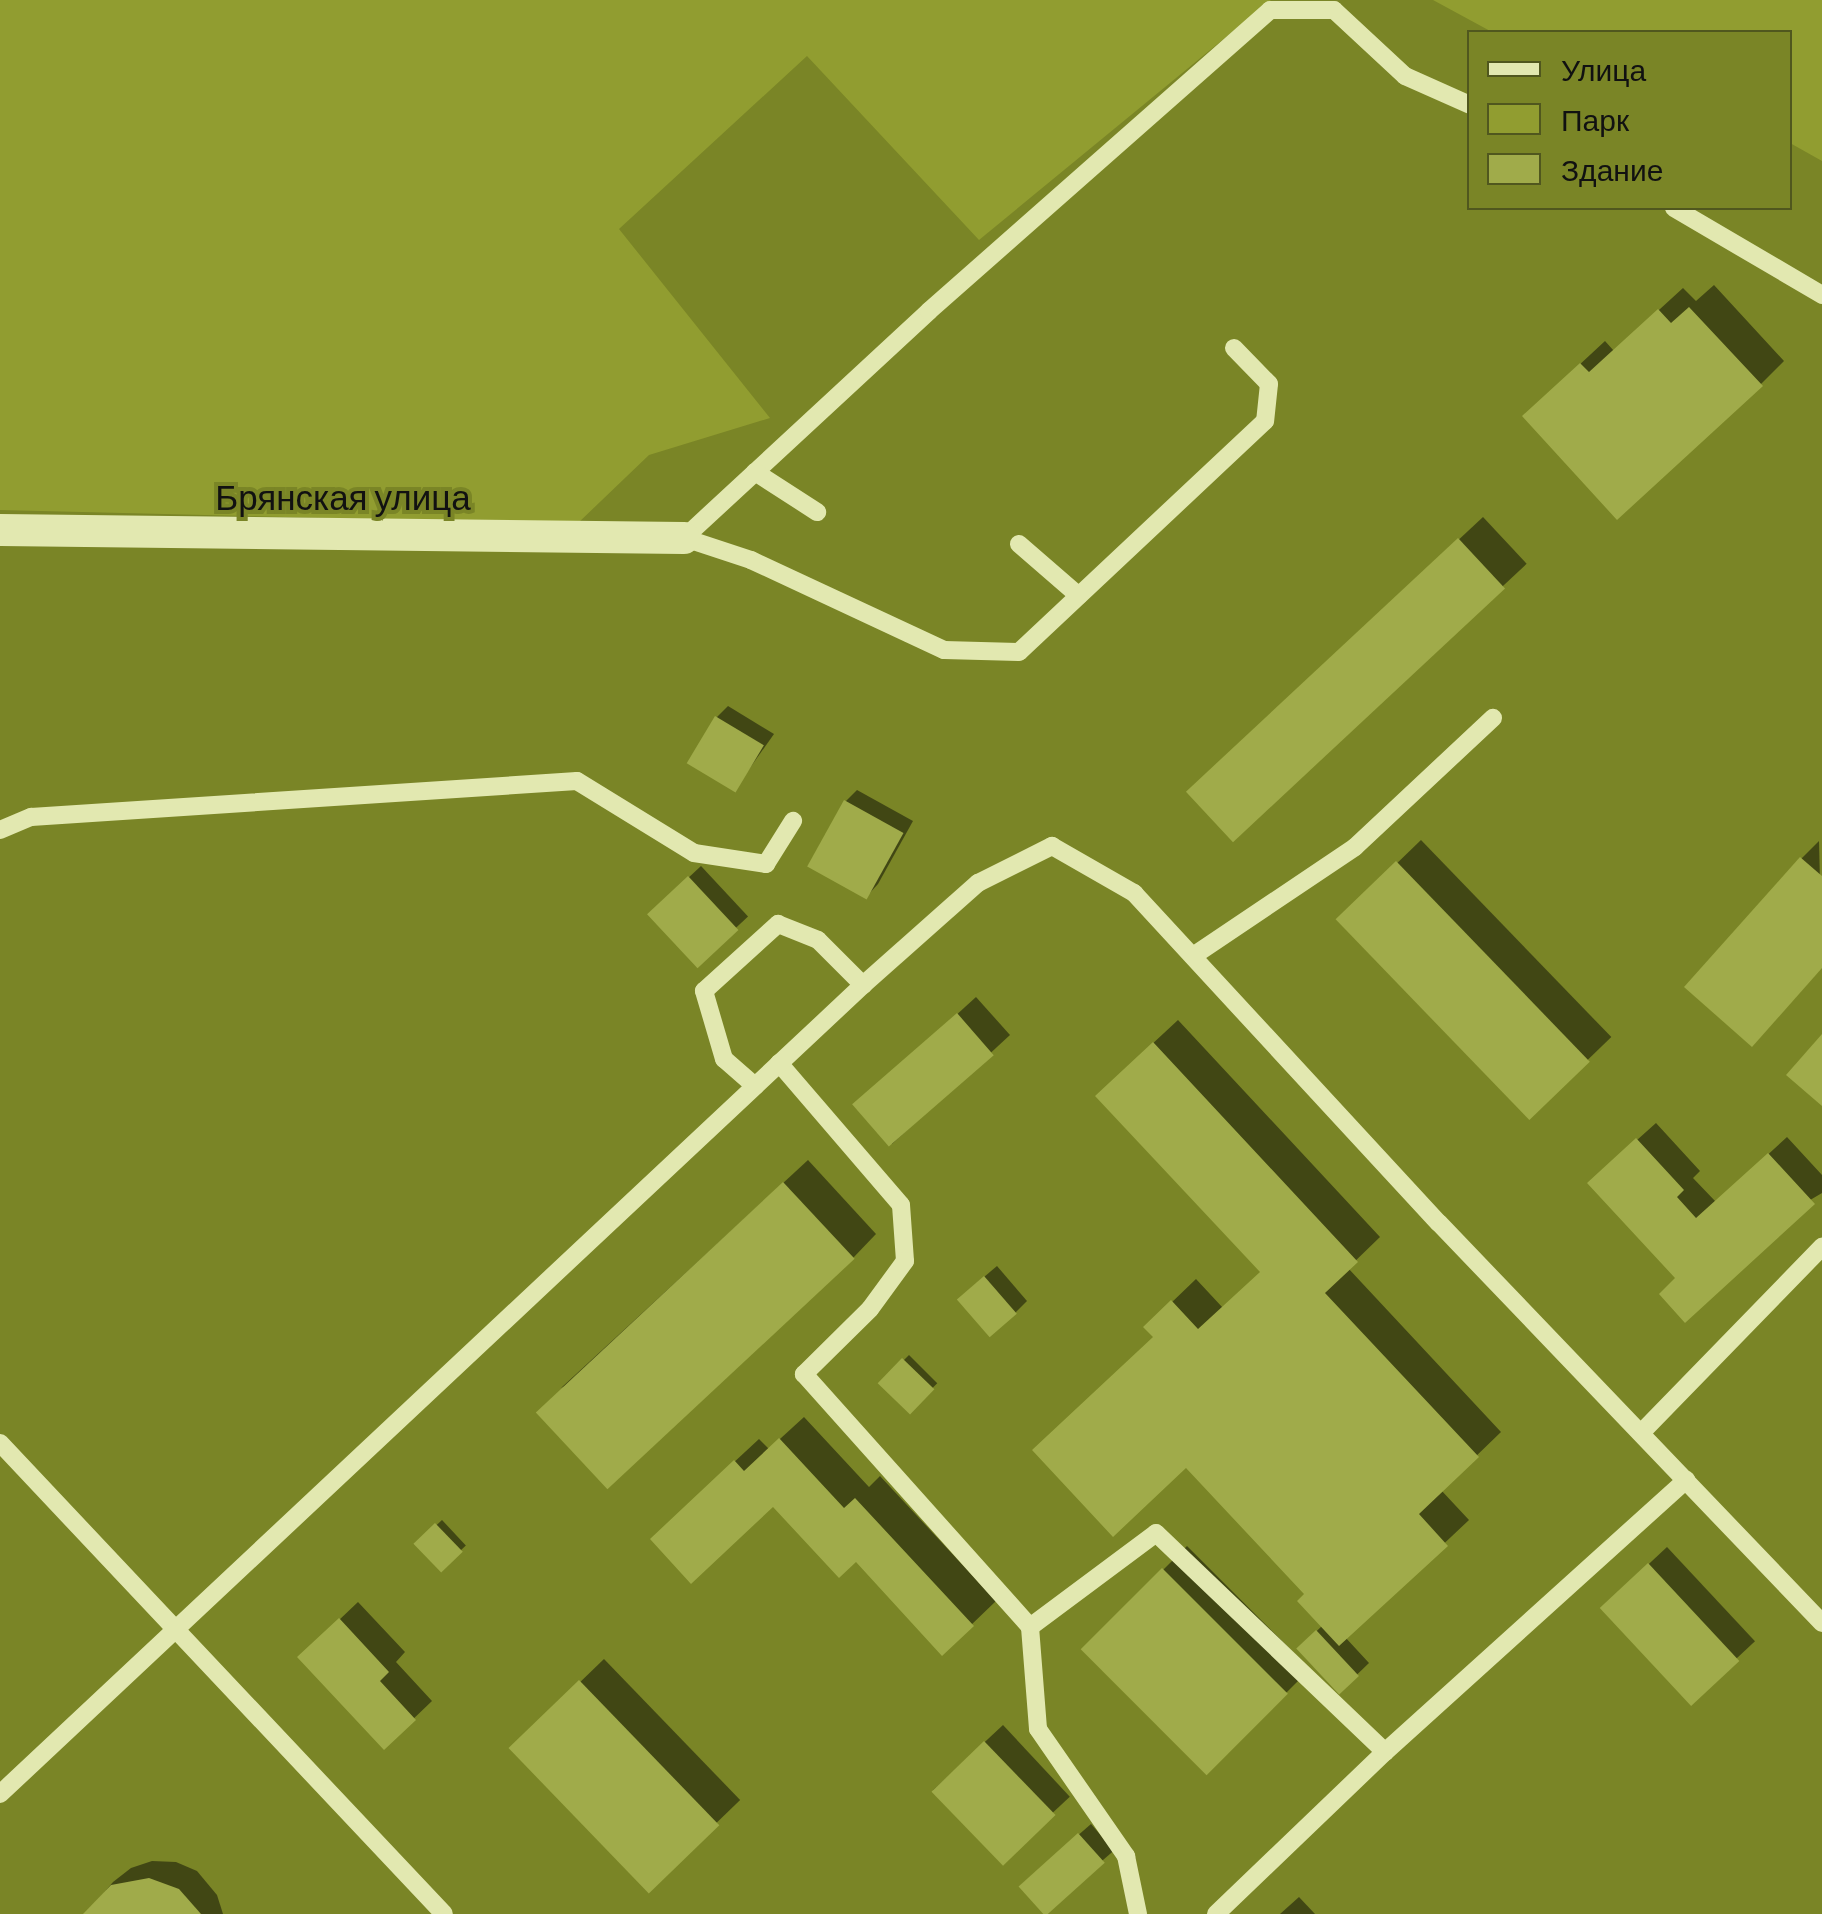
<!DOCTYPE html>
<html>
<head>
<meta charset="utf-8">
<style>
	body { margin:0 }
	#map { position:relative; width:1822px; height:1914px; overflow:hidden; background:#7a8526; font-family:Barlow,sans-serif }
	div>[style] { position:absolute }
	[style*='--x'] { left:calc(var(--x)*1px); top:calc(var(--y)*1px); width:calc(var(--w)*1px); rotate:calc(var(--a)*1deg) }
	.green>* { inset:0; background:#919d30 }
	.shadow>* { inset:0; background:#0007; transform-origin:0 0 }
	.building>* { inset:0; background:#a0ab4a; transform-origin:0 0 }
	.service>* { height:18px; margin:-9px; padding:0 9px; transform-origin:9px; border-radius:9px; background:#e2e8b0 }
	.minor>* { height:32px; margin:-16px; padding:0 16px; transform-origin:16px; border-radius:16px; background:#e2e8b0 }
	span { translate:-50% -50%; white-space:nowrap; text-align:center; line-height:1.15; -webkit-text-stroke:8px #7a8526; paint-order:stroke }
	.street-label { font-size:35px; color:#111 }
	.legend { position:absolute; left:1467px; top:30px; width:325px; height:180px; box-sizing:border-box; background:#7a8526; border:2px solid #50571e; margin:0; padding:12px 18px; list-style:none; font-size:30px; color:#111 }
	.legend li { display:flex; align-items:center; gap:20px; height:50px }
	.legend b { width:50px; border:2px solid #50571e }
</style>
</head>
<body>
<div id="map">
	<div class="green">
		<i style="clip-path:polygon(0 0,1271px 0,979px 240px,807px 56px,619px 229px,770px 418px,649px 455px,577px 524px,0 510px)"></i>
		<i style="clip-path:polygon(1433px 0,1822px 0,1822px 161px,1790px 143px,1790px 32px,1492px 32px)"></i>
	</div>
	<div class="shadow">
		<i style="clip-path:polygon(1714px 285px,1784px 361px,1761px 384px,1549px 393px,1605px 341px,1614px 351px,1683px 288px,1696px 301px)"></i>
		<i style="left:1483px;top:517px;width:64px;height:369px;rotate:47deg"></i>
		<i style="clip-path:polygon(728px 706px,774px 734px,735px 789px,717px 717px)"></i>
		<i style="clip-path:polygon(857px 790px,913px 821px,878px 884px,867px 896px,846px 801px)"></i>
		<i style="left:1421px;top:840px;width:274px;height:115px;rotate:46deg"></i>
		<i style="clip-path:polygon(1819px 841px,1822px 967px,1688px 987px,1802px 858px)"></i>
		<i style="left:701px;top:866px;width:69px;height:70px;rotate:47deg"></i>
		<i style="clip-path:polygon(976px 997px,1010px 1035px,892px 1144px,875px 1089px)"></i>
		<i style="clip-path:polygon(1178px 1020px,1380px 1237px,1348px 1268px,1501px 1432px,1441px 1490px,1469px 1520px,1345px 1637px,1369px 1663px,1340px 1691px,1299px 1648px,1323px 1625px,1155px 1337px,1170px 1304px,1196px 1279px,1223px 1308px,1263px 1271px,1122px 1072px)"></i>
		<i style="clip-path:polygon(1656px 1123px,1700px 1171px,1693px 1178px,1716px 1202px,1787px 1137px,1822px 1175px,1822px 1193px,1678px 1278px,1608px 1166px)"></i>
		<i style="clip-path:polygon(808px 1160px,876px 1234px,853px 1258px,561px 1388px)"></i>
		<i style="clip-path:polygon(997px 1266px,1027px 1301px,1015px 1313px,971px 1288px)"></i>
		<i style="left:909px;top:1355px;width:40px;height:40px;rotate:45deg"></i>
		<i style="clip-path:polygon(804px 1417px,869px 1487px,880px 1476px,996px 1601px,943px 1652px,856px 1559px,773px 1503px,676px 1516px,759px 1439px,769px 1449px)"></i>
		<i style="left:442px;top:1520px;width:35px;height:35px;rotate:47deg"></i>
		<i style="left:1187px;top:1546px;width:174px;height:145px;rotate:45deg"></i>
		<i style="left:1667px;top:1547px;width:129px;height:89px;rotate:47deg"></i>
		<i style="clip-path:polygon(358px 1602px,405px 1652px,396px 1662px,432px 1701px,384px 1747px,318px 1640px)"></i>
		<i style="left:604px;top:1659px;width:196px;height:127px;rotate:46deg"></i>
		<i style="left:1003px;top:1725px;width:98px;height:95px;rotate:47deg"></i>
		<i style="left:1091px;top:1824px;width:35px;height:93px;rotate:49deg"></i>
		<i style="clip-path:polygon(152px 1861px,176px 1862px,197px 1871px,217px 1895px,223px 1914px,86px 1914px,113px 1882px,131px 1868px)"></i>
		<i style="clip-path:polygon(1299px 1897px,1315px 1914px,1280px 1914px)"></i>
	</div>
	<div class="building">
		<i style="clip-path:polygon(1689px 307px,1763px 386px,1617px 520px,1522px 416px,1580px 363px,1589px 372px,1658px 309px,1671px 323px)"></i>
		<i style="left:1458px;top:538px;width:69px;height:372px;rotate:47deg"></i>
		<i style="left:715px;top:716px;width:57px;height:55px;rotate:31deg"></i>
		<i style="left:844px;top:800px;width:68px;height:76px;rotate:29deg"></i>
		<i style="clip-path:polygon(1800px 857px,1822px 876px,1822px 968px,1752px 1047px,1684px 987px)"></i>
		<i style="left:1396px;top:861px;width:279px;height:84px;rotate:46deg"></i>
		<i style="left:688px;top:876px;width:74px;height:56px;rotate:47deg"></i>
		<i style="left:957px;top:1013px;width:56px;height:139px;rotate:49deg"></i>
		<i style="clip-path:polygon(1822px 1034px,1822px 1106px,1786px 1075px)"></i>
		<i style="clip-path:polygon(1153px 1042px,1358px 1262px,1325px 1293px,1479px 1457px,1419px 1514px,1448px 1546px,1339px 1646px,1297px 1601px,1304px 1594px,1186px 1468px,1113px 1537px,1032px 1450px,1153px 1337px,1143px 1327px,1171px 1300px,1198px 1329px,1260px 1272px,1095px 1096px)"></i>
		<i style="clip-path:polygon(1636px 1138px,1684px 1190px,1677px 1197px,1696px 1218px,1768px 1153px,1815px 1204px,1685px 1323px,1659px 1294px,1675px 1278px,1587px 1183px)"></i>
		<i style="left:783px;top:1182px;width:105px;height:338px;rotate:47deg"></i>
		<i style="left:984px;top:1276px;width:50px;height:36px;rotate:49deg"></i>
		<i style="left:902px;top:1358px;width:45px;height:35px;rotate:44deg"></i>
		<i style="clip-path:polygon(779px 1438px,844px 1508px,855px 1498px,974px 1626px,942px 1656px,856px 1562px,839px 1578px,773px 1507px,691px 1584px,650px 1539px,734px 1460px,744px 1471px)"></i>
		<i style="left:435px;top:1523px;width:40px;height:30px;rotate:46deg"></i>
		<i style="left:1648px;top:1563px;width:134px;height:66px;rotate:47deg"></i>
		<i style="left:1162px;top:1568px;width:178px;height:115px;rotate:45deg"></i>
		<i style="clip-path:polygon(339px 1618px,389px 1672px,380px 1681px,416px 1720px,384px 1750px,297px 1657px)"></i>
		<i style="left:1316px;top:1630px;width:63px;height:27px;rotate:47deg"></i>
		<i style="left:579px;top:1680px;width:202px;height:98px;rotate:46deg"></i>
		<i style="left:984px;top:1741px;width:103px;height:73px;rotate:46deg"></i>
		<i style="left:1078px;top:1833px;width:40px;height:80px;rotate:48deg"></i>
		<i style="clip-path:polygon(149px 1878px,179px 1889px,201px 1914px,83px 1914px,111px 1885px)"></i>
	</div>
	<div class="service">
		<i style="--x:1674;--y:208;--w:172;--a:30.4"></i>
		<i style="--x:1234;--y:348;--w:50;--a:45.8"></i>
		<i style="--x:1269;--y:384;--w:37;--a:96"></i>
		<i style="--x:1265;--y:421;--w:337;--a:136.8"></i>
		<i style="--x:1019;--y:652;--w:75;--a:-178.5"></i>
		<i style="--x:944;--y:650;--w:213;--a:-155"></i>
		<i style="--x:751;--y:560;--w:71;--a:-161.8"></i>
		<i style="--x:684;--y:538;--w:334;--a:-42.8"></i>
		<i style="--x:929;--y:311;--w:455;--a:-41.4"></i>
		<i style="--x:1270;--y:10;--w:64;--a:0"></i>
		<i style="--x:1334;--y:10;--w:97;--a:42.9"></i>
		<i style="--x:1405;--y:76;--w:71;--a:24"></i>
		<i style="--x:755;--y:472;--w:74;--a:32.8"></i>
		<i style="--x:1019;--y:544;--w:79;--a:40.9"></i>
		<i style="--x:0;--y:830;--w:34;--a:-23"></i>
		<i style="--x:31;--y:817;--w:547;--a:-3.77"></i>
		<i style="--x:577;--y:781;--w:137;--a:31.6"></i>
		<i style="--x:694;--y:853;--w:73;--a:8.7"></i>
		<i style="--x:766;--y:864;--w:51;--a:-57.9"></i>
		<i style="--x:1193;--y:956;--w:195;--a:-33.9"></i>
		<i style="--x:1355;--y:847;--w:189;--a:-43.1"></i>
		<i style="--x:779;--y:1063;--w:187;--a:49.3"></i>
		<i style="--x:901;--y:1205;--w:56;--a:85.9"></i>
		<i style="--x:905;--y:1261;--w:59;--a:126.1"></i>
		<i style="--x:870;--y:1309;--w:93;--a:135.4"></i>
		<i style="--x:804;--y:1374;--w:339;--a:48.2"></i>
		<i style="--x:1030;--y:1627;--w:102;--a:85.5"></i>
		<i style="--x:1038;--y:1729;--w:155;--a:55.3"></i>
		<i style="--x:1126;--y:1856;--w:59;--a:78.3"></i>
		<i style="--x:755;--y:1086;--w:41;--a:-138.9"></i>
		<i style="--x:724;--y:1059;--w:71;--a:-106.4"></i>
		<i style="--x:704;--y:991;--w:100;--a:-42.2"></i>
		<i style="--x:778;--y:924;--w:43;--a:21.8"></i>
		<i style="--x:818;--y:940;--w:64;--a:45"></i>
		<i style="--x:1641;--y:1433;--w:260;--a:-45.8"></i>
		<i style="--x:0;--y:1443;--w:647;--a:46.69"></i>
		<i style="--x:1030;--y:1627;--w:157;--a:-36.7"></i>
		<i style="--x:1156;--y:1533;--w:317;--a:43.7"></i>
		<i style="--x:0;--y:1794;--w:1183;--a:-43.15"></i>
		<i style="--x:863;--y:985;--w:154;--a:-41.6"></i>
		<i style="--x:978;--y:883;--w:83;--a:-26.6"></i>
		<i style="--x:1052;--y:846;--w:95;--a:29.8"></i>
		<i style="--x:1134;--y:893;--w:449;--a:47.3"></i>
		<i style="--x:1439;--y:1223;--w:554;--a:46.24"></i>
		<i style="--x:1216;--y:1914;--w:234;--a:-43.8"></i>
		<i style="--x:1385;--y:1752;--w:406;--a:-42.1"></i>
	</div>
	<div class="minor">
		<i style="--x:0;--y:530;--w:684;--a:0.67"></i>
	</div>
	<div class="street-label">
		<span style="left:343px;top:496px">Брянская улица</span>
	</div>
	<ul class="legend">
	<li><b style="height:12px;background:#e2e8b0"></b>Улица</li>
	<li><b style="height:28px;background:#919d30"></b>Парк</li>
	<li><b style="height:28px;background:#a0ab4a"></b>Здание</li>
	</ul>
</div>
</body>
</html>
